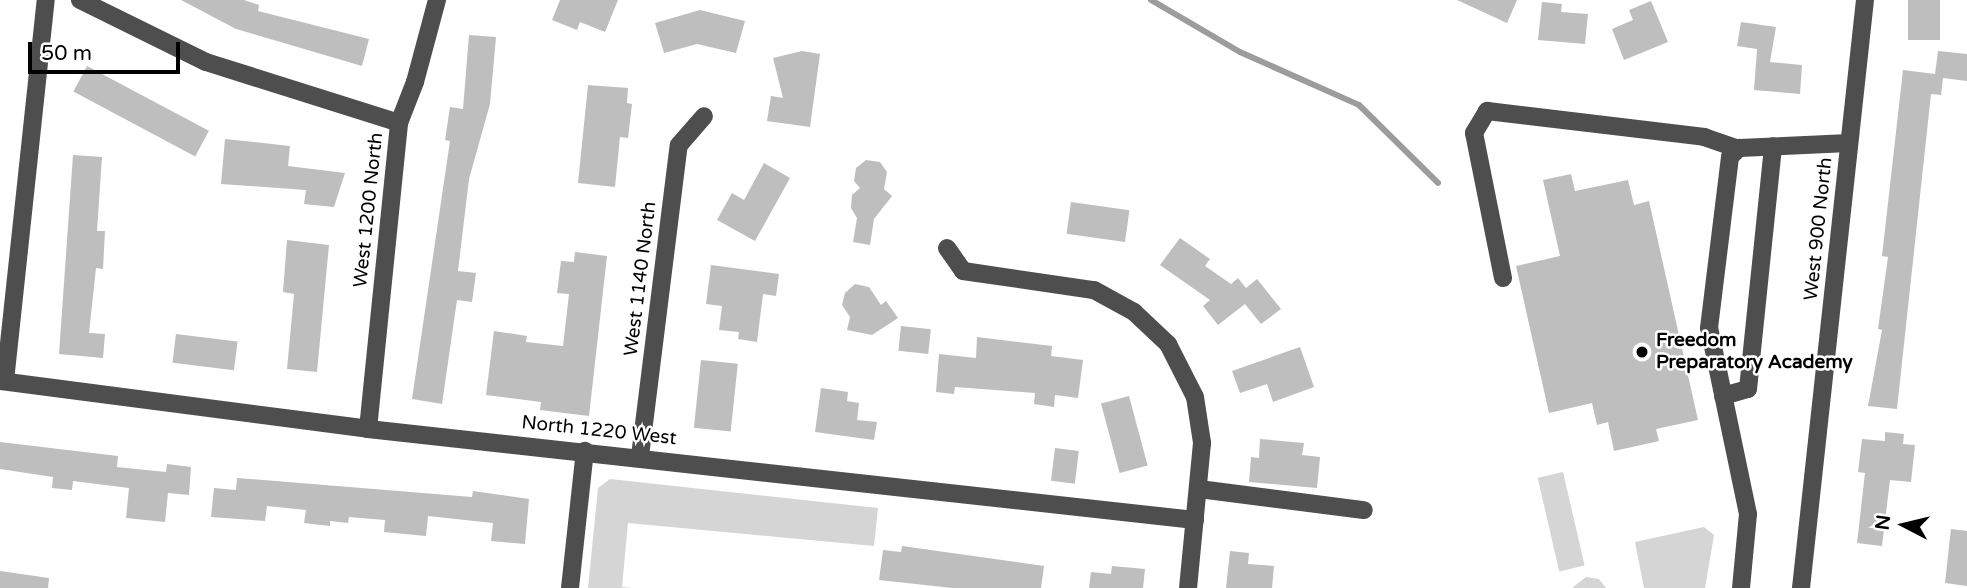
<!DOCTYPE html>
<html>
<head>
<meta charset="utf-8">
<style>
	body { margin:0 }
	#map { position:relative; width:1967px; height:588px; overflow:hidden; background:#fff; font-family:"Varela Round",sans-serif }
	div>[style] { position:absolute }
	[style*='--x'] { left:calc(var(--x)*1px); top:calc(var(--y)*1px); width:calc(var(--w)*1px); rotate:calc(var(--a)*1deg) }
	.green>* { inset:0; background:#d5d5d5; transform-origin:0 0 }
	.stream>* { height:6px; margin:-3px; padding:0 3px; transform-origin:3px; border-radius:3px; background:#9c9c9c }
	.building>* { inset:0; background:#bebebe; transform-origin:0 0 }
	.minor>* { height:18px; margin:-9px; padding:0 9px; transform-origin:9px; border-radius:9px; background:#4e4e4e }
	.dots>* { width:19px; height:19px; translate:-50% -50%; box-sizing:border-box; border:4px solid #fff; border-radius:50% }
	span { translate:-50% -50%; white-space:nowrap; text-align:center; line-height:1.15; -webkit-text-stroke:5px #fff; paint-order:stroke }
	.street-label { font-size:19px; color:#000 }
	.poi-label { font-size:19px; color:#000; font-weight:700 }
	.left { translate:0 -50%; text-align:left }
	.north { position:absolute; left:1869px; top:490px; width:70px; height:70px; -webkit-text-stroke:5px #fff; paint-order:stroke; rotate:277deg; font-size:19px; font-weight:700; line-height:28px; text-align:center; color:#000 }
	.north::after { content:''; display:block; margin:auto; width:24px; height:32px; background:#000; clip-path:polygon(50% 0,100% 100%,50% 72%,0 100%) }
	.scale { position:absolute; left:28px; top:42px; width:152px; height:32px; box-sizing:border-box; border:4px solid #000; border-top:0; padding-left:9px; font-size:21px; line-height:24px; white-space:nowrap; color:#000; -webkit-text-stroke:5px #fff; paint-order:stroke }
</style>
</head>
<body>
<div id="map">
	<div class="green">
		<i style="left:1563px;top:472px;width:96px;height:26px;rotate:77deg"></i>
		<i style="clip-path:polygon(610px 479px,878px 508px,874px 546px,628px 523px,622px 587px,632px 588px,588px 588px,598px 488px)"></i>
		<i style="clip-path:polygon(1704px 527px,1714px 535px,1705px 588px,1644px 588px,1635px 542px)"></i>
		<i style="clip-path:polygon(1586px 577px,1599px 579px,1606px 588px,1572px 588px)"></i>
	</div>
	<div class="stream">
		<i style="--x:1151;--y:0;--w:103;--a:30.3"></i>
		<i style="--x:1240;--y:52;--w:130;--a:24"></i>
		<i style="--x:1359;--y:105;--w:111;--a:44.6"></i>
	</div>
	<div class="building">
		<i style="clip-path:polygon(181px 0,244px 0,259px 5px,258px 11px,369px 39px,362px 66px,236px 29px)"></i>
		<i style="clip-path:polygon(560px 0,618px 0,605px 32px,580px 22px,577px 30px,552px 20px)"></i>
		<i style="clip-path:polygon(1457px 0,1517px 0,1507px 23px)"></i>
		<i style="left:1908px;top:0;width:32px;height:40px"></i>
		<i style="clip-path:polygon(1651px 1px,1668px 42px,1624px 60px,1612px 29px,1633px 20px,1629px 10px)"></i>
		<i style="clip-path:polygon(1542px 2px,1562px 4px,1561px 12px,1588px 14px,1585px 44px,1538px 40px)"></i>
		<i style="clip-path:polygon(700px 10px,745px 21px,736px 53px,697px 44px,664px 53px,655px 23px)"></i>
		<i style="clip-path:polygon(1741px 22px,1776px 27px,1770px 62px,1802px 65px,1800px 94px,1754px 90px,1757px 49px,1737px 46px)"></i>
		<i style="clip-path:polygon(469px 35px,496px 37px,490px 104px,469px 179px,458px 271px,476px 273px,472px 302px,457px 300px,442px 404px,412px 399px,450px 141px,445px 140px,450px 107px,463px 109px)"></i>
		<i style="clip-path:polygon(802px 51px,820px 54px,810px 127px,767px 121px,771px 96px,783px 98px,773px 58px)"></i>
		<i style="clip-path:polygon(1938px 51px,1967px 54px,1967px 81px,1943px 78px,1941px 95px,1931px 94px,1897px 409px,1868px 406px,1882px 330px,1878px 329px,1888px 257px,1882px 256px,1903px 70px,1935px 74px)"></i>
		<i style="left:87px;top:66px;width:138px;height:29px;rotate:28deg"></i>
		<i style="clip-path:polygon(588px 85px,628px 88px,627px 103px,632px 104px,628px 138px,620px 137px,615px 187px,578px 183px)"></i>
		<i style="clip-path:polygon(225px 139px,290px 146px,288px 166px,345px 173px,334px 207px,304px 204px,306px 190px,221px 184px)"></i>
		<i style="clip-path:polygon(73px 155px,102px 157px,97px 231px,105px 231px,103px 269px,96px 268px,89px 333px,105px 334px,103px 358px,59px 354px)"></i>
		<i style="clip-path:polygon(866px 160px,880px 162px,887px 172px,884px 189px,892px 196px,874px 219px,870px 245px,853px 242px,857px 218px,851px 208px,852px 195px,860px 188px,854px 181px,856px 168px)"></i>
		<i style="clip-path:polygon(764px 163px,790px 178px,755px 241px,717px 220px,732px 193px,744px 200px)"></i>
		<i style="clip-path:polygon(1571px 174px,1575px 191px,1628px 180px,1634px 205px,1649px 201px,1698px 420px,1656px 429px,1659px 441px,1614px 451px,1608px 422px,1597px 425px,1592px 403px,1549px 413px,1516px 266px,1560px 256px,1543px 180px)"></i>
		<i style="left:1071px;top:202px;width:59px;height:32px;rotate:8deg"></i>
		<i style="clip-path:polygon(1180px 238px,1210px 259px,1205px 266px,1231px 284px,1238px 278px,1246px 288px,1257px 279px,1281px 309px,1261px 324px,1245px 304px,1218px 325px,1203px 306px,1210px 300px,1160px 265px)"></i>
		<i style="clip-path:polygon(287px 240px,329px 245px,317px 372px,287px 369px,294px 294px,283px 292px)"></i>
		<i style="clip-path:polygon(575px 252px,607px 256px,589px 416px,540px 410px,541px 402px,486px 395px,494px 331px,527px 336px,526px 342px,563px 346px,569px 294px,557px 293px,561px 261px,574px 262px)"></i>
		<i style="clip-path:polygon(711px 265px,779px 274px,776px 296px,763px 294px,757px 342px,738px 339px,739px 332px,719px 330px,722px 306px,706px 304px)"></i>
		<i style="clip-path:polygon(855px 284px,869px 287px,881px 305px,886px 301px,898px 318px,872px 335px,847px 330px,850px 317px,842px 305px,845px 293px)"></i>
		<i style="left:901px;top:326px;width:30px;height:25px;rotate:6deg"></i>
		<i style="left:176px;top:334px;width:62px;height:29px;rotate:7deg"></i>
		<i style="clip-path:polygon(977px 337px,1052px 346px,1051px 356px,1083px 360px,1078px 398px,1055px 395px,1054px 407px,1034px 404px,1035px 393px,955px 387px,954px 394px,936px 392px,939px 354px,976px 358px)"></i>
		<i style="clip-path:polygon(1300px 347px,1314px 387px,1273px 402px,1267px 384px,1240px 393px,1232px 371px)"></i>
		<i style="left:701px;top:360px;width:37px;height:68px;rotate:6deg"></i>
		<i style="clip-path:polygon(821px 388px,848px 392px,847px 401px,859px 403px,857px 420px,877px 422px,874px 440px,815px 432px)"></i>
		<i style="left:1129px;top:396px;width:72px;height:29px;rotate:75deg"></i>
		<i style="clip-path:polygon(1885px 432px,1904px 434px,1903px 444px,1915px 445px,1911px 482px,1890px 480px,1882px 546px,1857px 543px,1865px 473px,1858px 472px,1862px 439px,1885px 441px)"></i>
		<i style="clip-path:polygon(1260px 439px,1304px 443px,1302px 455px,1320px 457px,1317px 488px,1249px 482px,1251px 457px,1259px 458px)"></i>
		<i style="clip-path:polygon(0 442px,118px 456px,117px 467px,166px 472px,167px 464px,191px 467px,189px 495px,168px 493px,165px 522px,126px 518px,129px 488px,73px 481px,72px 490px,52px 488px,53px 477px,0 469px)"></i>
		<i style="left:1055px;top:448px;width:24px;height:33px;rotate:7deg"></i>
		<i style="clip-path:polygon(237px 478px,472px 497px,473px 491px,529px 499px,525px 544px,491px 541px,493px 523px,428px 516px,426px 536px,384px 532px,385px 520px,349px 517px,348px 523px,330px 521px,330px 526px,304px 523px,306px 510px,267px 506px,265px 521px,211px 517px,214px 488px,236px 490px)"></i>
		<i style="clip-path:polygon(1951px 529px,1967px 531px,1967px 586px,1945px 583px)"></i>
		<i style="clip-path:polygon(902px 546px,1044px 566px,1041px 588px,952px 588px,879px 580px,883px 550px,901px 552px)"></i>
		<i style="clip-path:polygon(1230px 551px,1249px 553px,1248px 564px,1274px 566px,1272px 588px,1226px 588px)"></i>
		<i style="clip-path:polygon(1112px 566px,1145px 569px,1143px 588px,1089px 588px,1091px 572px,1111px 574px)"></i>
		<i style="clip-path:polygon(0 571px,49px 578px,48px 588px,0 588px)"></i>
	</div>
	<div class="minor">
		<i style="--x:80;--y:0;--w:140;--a:26.2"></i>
		<i style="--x:206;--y:62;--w:202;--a:17.5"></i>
		<i style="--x:947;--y:248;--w:28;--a:55"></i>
		<i style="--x:963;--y:271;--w:132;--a:8.3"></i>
		<i style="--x:1094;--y:290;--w:46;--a:28.8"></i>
		<i style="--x:1134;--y:312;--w:47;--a:43.3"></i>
		<i style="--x:1168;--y:344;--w:59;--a:63"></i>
		<i style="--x:1195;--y:397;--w:47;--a:81.3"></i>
		<i style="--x:1202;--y:443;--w:146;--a:95.5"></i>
		<i style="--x:1503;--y:278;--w:148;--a:-101.3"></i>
		<i style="--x:1474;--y:133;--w:26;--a:-59"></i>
		<i style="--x:1487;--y:111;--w:219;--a:6.8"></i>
		<i style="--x:1704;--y:137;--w:36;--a:19"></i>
		<i style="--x:0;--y:381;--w:371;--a:7.4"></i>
		<i style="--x:368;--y:429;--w:832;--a:6.28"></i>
		<i style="--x:5;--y:381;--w:383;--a:-83.9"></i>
		<i style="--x:1723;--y:396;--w:26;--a:-16"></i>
		<i style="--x:1748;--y:389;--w:244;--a:-84.1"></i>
		<i style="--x:368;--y:429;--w:308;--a:-84.2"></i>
		<i style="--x:399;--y:123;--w:44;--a:-68.7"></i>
		<i style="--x:415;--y:82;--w:85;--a:-75"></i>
		<i style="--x:640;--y:456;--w:313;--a:-82.9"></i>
		<i style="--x:679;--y:145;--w:38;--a:-49"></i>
		<i style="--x:1199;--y:489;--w:166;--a:7.3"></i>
		<i style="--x:570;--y:588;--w:138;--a:-83.8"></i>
		<i style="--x:1741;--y:588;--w:74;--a:-84.6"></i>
		<i style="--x:1748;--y:514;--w:190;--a:-101.8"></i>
		<i style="--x:1709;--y:328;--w:172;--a:-83"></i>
		<i style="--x:1730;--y:157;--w:13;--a:-45"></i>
		<i style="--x:1739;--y:148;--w:110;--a:-2.6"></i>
		<i style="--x:1801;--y:588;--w:591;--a:-83.79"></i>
	</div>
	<div class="dots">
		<i style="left:1642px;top:352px;background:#000"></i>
	</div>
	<div class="street-label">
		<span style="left:369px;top:210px;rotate:-84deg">West 1200 North</span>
		<span style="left:1819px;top:229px;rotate:-84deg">West 900 North</span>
		<span style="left:641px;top:279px;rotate:-83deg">West 1140 North</span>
		<span style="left:599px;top:431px;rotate:6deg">North 1220 West</span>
	</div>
	<div class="poi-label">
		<span class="left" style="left:1656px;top:352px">Freedom<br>Preparatory Academy</span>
	</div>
	<div class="north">N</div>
	<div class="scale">50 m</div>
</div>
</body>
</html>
